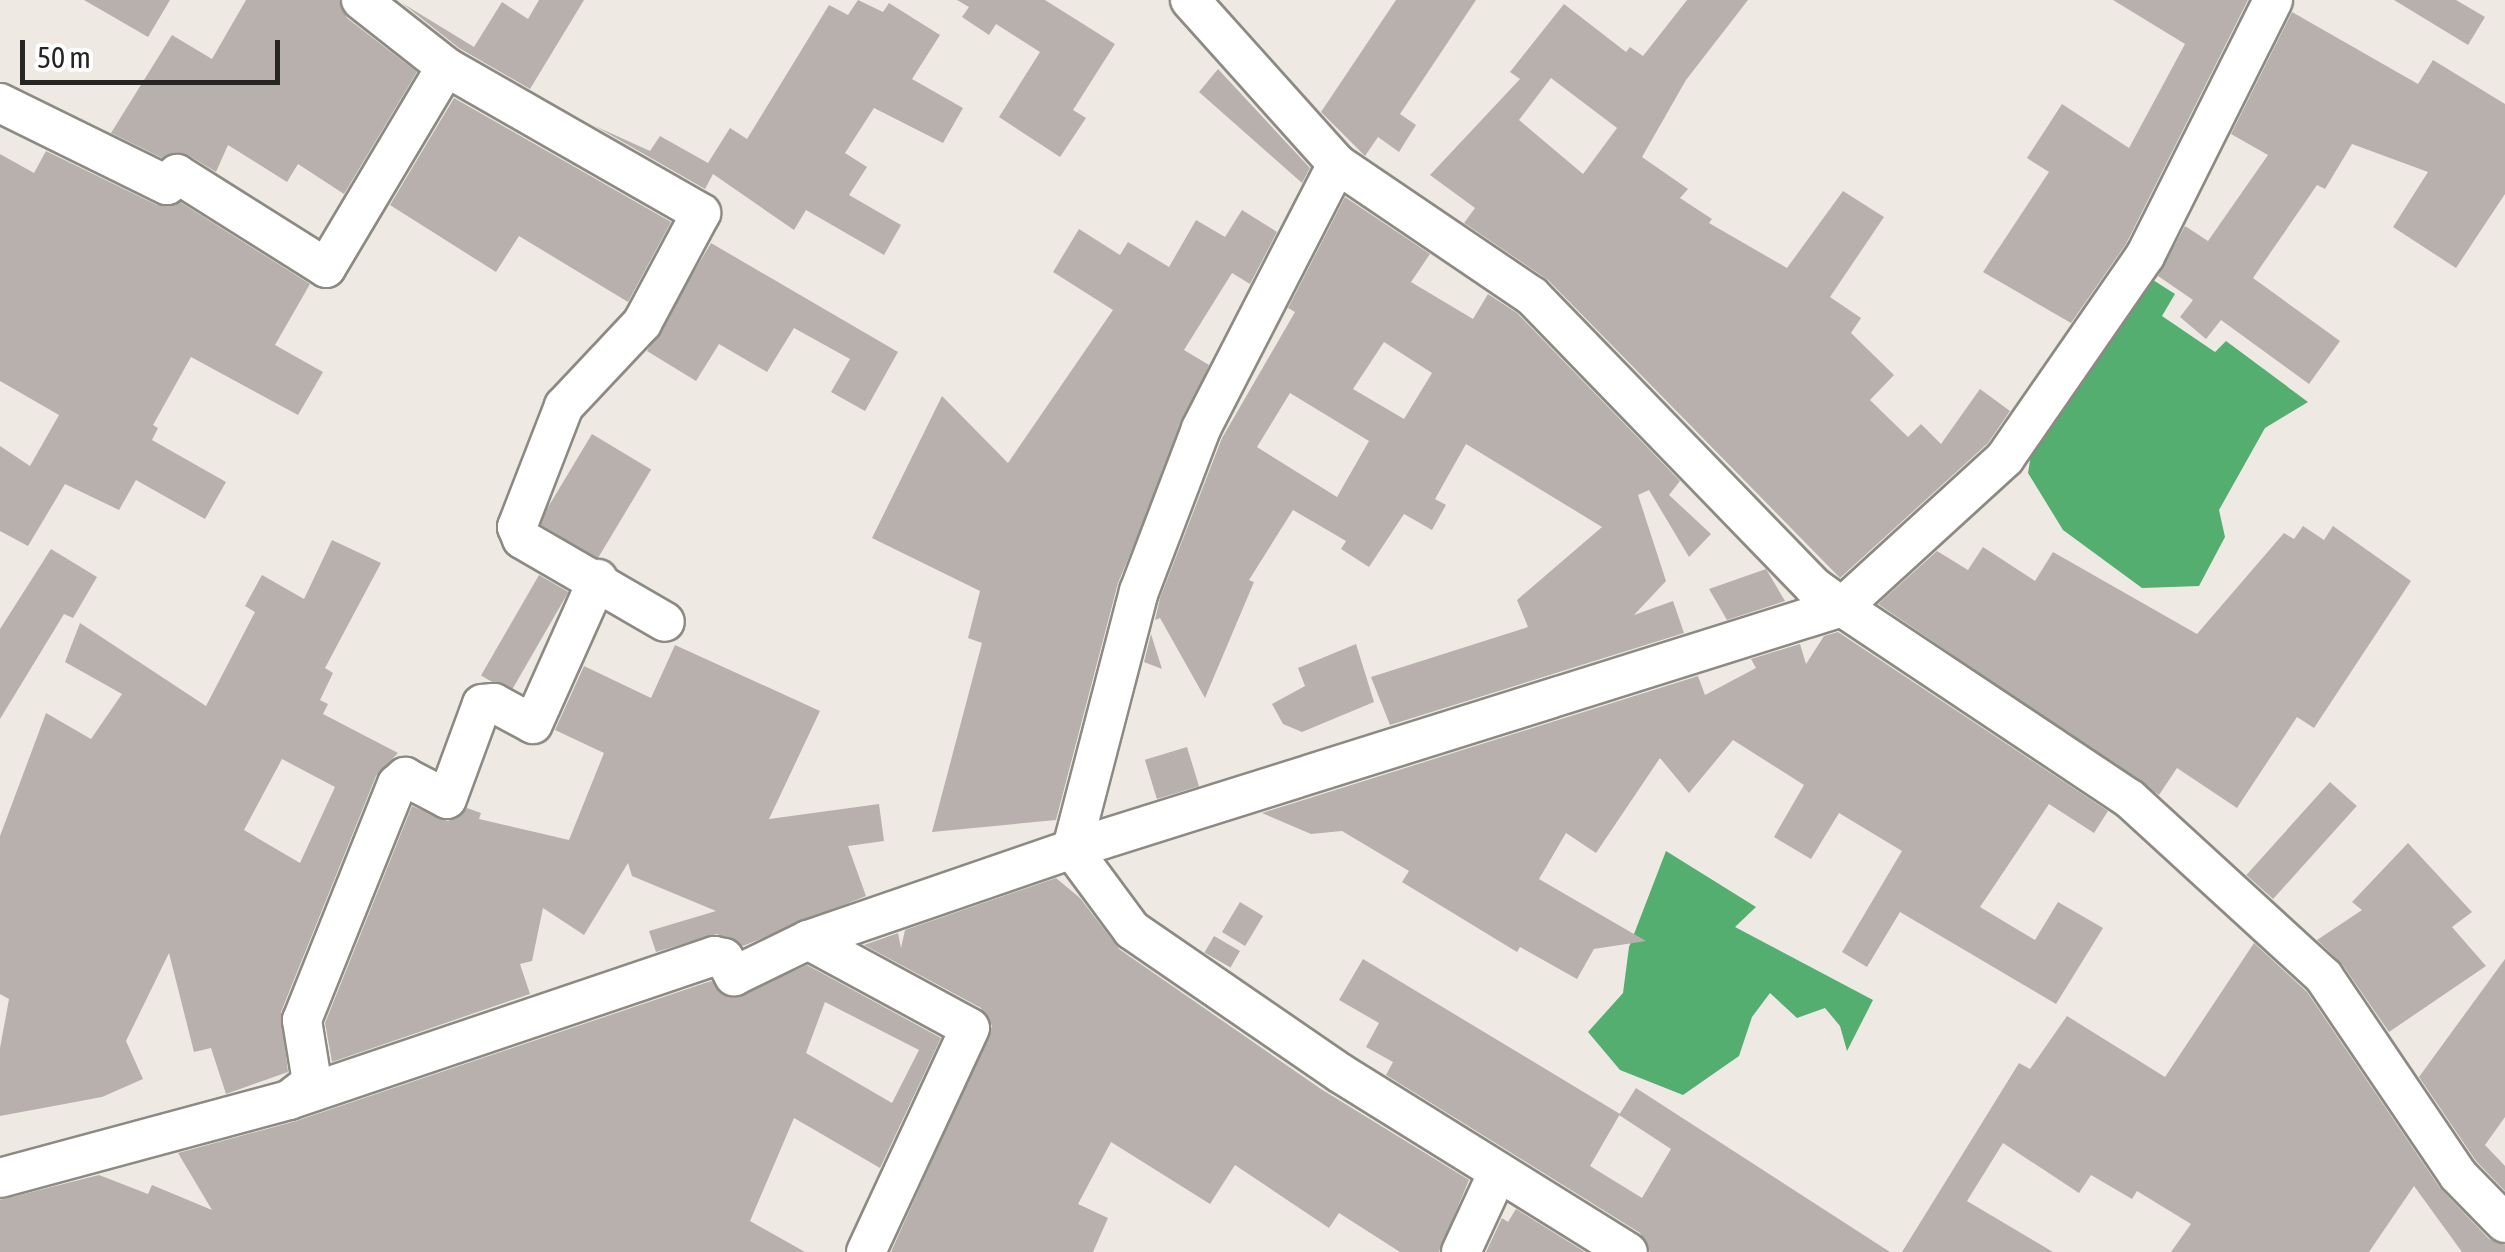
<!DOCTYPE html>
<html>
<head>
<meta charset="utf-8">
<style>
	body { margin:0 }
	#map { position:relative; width:2505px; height:1252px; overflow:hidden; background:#eeeae3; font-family:"Asap Condensed",sans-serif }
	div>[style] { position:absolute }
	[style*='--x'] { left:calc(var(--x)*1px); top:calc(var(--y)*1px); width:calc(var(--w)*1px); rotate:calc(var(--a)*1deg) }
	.water>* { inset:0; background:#53ae6f }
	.building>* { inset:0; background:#b8b0ac; transform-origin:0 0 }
	.roads { filter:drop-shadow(2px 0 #8d8a83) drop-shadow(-2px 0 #8d8a83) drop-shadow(0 2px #8d8a83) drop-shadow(0 -2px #8d8a83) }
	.minor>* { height:38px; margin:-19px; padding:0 19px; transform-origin:19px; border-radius:19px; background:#fff }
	span { translate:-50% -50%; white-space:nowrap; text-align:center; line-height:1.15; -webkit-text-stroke:10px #fff; paint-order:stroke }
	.scale { position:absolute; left:20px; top:40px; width:260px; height:45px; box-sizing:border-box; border:5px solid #272523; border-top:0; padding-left:12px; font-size:30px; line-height:35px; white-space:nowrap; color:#272523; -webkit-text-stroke:8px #fff; paint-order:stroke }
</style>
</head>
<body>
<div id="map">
	<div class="water">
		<i style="clip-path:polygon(2153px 280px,2175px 294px,2162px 316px,2215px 352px,2226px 341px,2308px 402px,2265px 428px,2219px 510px,2225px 537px,2199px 586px,2142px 588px,2063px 530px,2028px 473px,2035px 431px)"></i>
		<i style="clip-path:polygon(1666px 851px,1756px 907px,1735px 927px,1873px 1000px,1847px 1051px,1840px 1026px,1825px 1008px,1797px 1018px,1770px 993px,1752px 1017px,1739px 1056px,1683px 1095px,1620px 1070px,1588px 1032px,1623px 993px,1629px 947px)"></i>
	</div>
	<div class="building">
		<i style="clip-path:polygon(84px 0,170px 0,148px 37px)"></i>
		<i style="clip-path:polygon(246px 0,339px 0,347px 18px,417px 72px,344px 194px,298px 164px,287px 182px,228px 145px,216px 172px,188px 155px,162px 158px,111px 133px,172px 35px,212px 59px)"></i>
		<i style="clip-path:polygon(539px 0,584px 0,530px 89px,459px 48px,402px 3px,474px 47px,502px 2px,528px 19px)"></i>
		<i style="clip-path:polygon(858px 0,883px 12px,889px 3px,940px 35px,912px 79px,963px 108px,943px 143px,874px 108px,845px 153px,867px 167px,849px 195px,901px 225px,884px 255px,806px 210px,794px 230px,713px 174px,705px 189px,595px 126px,650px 151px,660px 136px,708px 163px,730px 128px,747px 139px,829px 5px,848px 15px)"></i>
		<i style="clip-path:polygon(957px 0,1045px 0,1115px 44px,1073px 110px,1086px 118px,1060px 157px,999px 117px,1040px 52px,996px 24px,989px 35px,962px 17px,969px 7px)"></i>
		<i style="clip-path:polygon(1396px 0,1476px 0,1400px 114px,1416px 125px,1399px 152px,1378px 137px,1365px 156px,1321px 112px)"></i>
		<i style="clip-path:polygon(evenodd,1687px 0,1748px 0,1686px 80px,1642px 157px,1688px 189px,1680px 198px,1712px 219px,1709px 223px,1787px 268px,1843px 191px,1884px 217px,1830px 297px,1861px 318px,1851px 333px,1894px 375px,1870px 400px,1908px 437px,1921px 424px,1941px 444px,1980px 389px,2010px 411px,1988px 443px,1840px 578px,1548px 280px,1464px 223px,1475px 208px,1430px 175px,1520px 79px,1510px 72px,1564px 4px,1626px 52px,1630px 47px,1643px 56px,1687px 0,1551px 78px,1617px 128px,1583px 174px,1519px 120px,1551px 78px)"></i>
		<i style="clip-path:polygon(2113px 0,2248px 0,2126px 244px,2071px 323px,1983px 272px,2049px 172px,2027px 158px,2062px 104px,2129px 148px,2185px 44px)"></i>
		<i style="clip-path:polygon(2394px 0,2456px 0,2485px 17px,2468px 45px)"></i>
		<i style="clip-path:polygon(2292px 12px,2418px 84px,2433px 60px,2505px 104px,2505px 194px,2456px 268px,2393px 227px,2428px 172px,2352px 144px,2325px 189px,2317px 185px,2253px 278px,2340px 341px,2309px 384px,2221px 320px,2206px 339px,2180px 317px,2193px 300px,2158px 276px,2185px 226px,2208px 241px,2268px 155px,2231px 134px)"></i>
		<i style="clip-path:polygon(1218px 69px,1310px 168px,1302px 183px,1199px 92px)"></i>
		<i style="clip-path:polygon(454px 98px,671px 222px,628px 302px,519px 236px,496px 272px,390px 205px)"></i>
		<i style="clip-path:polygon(46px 151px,157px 205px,180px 202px,310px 284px,275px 345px,323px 372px,298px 415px,191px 357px,153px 425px,158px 428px,152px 440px,226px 482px,205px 519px,136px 480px,119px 510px,65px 484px,28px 546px,0 531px,0 446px,30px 466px,59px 415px,0 381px,0 154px,34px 173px)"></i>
		<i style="clip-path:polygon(evenodd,1345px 197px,1430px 254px,1411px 282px,1473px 319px,1488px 294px,1517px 313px,1680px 481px,1669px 495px,1711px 534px,1689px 557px,1649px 490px,1638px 495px,1666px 581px,1634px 615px,1673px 601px,1684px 633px,1390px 725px,1371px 677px,1528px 627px,1517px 600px,1602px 527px,1466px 444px,1435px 499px,1446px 505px,1432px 530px,1404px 514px,1369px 567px,1341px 549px,1346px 541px,1293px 510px,1249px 580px,1254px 582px,1205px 698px,1160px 618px,1155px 620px,1160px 598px,1222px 438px,1295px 312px,1288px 308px,1345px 197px,1384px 342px,1432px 373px,1404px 419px,1353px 389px,1384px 342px,1345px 197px,1290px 393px,1369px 441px,1337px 497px,1257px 447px,1290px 393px)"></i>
		<i style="clip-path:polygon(1242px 210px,1277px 232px,1250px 284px,1232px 273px,1184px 350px,1209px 365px,1118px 583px,1056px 820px,932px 832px,982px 643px,968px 638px,980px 591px,872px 538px,942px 396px,1008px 463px,1113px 310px,1053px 272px,1079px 229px,1120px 255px,1128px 242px,1169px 267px,1196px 220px,1225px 237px)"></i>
		<i style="clip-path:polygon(711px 243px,898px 352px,865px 411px,831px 392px,850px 359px,794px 328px,767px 372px,719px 344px,696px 381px,647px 351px)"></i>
		<i style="left:592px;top:434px;width:69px;height:104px;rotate:31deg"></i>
		<i style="clip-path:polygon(2303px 526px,2324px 540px,2333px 526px,2411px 581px,2314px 728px,2297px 717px,2237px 808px,2177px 768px,2159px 795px,1878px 604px,1937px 551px,1968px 570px,1983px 547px,2035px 581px,2053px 552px,2197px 634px,2284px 533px,2294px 539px)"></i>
		<i style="clip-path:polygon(evenodd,332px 540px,381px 563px,325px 668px,333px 673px,320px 700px,328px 704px,323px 714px,398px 753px,376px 776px,281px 1012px,288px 1072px,226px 1094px,211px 1048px,194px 1052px,169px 953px,126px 1041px,143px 1079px,102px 1097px,0 1116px,0 1048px,9px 999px,0 994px,0 836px,46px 713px,91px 739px,122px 694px,65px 662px,80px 623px,206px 706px,255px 612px,245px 606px,262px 575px,304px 599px,332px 540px,282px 759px,335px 787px,300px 863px,244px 830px,282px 759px)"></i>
		<i style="clip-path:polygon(51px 549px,97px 577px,73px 618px,64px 614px,0 719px,0 629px)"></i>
		<i style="clip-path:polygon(1766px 569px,1785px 601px,1727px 620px,1709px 589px)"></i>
		<i style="left:539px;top:575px;width:34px;height:116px;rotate:30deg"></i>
		<i style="clip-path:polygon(1838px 632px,2108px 811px,2094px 833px,2049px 804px,1980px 907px,2035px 940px,2058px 902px,2103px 928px,2056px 1004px,1900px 912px,1867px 967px,1842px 952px,1902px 851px,1839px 813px,1811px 859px,1774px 837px,1804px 785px,1733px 740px,1689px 793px,1660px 758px,1596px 853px,1566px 833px,1539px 879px,1646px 941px,1594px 949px,1577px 979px,1520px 947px,1517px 952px,1402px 882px,1409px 871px,1342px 831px,1311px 834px,1262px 813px,1698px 676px,1705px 695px,1756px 668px,1751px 659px,1800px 644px,1806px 664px,1824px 636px)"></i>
		<i style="clip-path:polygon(1151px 634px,1162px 669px,1144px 662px)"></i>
		<i style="clip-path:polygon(1356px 644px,1374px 702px,1302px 732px,1283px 724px,1272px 704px,1305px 686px,1298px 668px)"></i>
		<i style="clip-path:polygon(675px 645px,820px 711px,769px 819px,879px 804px,884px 841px,848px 846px,866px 896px,743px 946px,717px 934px,656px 952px,649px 931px,716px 911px,632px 876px,628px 863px,584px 935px,543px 908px,532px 961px,520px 964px,530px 994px,332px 1062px,325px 1023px,412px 806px,448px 821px,467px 808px,481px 813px,479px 819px,569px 840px,604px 753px,555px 730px,584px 666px,651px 698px)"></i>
		<i style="left:1187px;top:747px;width:41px;height:44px;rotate:73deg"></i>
		<i style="left:2330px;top:782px;width:36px;height:125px;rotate:42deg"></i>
		<i style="clip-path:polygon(2408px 843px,2472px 912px,2452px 927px,2486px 966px,2389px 1032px,2342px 964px,2317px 940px,2362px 910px,2352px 902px)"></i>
		<i style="clip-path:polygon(1056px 878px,1080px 898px,1119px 949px,1321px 1089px,1469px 1180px,1439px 1252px,1400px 1252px,1339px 1213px,1329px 1228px,1235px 1165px,1210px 1204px,1111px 1142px,1078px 1204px,1108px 1218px,1093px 1252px,891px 1252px,992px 1026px,981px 1008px,864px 945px,898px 933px,901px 948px,905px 930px)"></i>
		<i style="left:1240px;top:902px;width:27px;height:35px;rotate:31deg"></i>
		<i style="left:1214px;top:936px;width:30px;height:19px;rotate:30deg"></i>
		<i style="clip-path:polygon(2254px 943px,2307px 992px,2440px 1188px,2489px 1239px,2505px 1245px,2505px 1252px,2462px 1252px,2414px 1186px,2369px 1252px,2171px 1252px,2191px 1224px,2137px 1191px,2132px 1199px,2091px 1175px,2079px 1193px,2003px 1143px,1967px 1201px,2053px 1252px,1902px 1252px,2019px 1063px,2030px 1069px,2067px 1016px,2165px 1077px)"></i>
		<i style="clip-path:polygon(1363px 959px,1620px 1114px,1590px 1166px,1642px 1198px,1671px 1149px,1619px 1115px,1636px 1088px,1890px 1252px,1650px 1252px,1640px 1233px,1386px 1075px,1393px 1062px,1366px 1047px,1379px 1023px,1339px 1000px)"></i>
		<i style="clip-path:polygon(2505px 959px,2505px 1117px,2485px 1145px,2505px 1166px,2505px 1191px,2476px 1161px,2419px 1077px)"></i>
		<i style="clip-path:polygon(evenodd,807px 965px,941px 1038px,880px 1168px,794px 1118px,750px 1221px,805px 1252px,0 1252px,0 1200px,99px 1175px,148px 1194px,152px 1185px,212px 1210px,178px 1153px,296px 1121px,711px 981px,734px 998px,807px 965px,825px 1002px,919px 1050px,892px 1103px,806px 1053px,825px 1002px)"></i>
		<i style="clip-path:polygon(1516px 1209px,1585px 1252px,1486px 1252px,1502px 1218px,1508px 1222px)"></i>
	</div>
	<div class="roads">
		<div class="minor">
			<i style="--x:361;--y:0;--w:108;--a:38.2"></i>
			<i style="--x:446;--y:67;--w:294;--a:29.8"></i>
			<i style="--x:701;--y:213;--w:125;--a:118.2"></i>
			<i style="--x:642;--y:323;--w:114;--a:133.2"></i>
			<i style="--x:564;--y:406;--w:130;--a:111.2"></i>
			<i style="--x:517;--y:527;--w:13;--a:67"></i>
			<i style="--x:522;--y:539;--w:165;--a:30.1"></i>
			<i style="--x:1190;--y:0;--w:220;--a:48.1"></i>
			<i style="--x:1337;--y:164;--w:235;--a:34.1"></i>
			<i style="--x:1532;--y:296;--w:404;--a:45.9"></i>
			<i style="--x:1813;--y:586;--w:36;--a:36"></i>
			<i style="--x:1842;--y:607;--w:221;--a:-42.4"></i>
			<i style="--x:2005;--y:458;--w:246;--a:-55.3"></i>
			<i style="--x:2145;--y:256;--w:286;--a:-63.4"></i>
			<i style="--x:0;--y:103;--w:186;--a:26.2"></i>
			<i style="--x:167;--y:185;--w:15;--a:-48"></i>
			<i style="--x:177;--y:174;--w:176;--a:32.2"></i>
			<i style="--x:326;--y:268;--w:234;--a:-59.2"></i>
			<i style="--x:1337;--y:164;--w:298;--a:117.2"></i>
			<i style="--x:1201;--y:429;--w:173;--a:110.9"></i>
			<i style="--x:1139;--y:591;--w:267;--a:104.6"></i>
			<i style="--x:1072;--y:849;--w:101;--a:53.5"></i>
			<i style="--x:1132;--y:930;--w:252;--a:34.5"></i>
			<i style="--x:1340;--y:1073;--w:339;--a:31.9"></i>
			<i style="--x:808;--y:940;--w:184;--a:28.5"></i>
			<i style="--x:970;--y:1028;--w:247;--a:114.9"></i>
			<i style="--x:289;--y:1100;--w:29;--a:-38"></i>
			<i style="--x:312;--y:1082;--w:63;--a:-99.2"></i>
			<i style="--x:302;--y:1020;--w:254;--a:-68.1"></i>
			<i style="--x:397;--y:784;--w:11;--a:-41"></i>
			<i style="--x:405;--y:777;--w:47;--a:27.6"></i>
			<i style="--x:447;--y:799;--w:101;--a:-69.8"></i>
			<i style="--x:482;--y:704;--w:12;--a:-5"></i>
			<i style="--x:494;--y:703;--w:44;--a:28.3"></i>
			<i style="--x:533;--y:724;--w:159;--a:-65.9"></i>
			<i style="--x:0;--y:1178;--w:299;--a:-15.1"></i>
			<i style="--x:289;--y:1100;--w:449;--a:-18.7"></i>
			<i style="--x:714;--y:956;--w:10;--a:11"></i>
			<i style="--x:724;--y:958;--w:21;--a:61"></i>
			<i style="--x:734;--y:976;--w:82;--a:-25.9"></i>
			<i style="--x:808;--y:940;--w:279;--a:-19"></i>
			<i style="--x:1072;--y:849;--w:807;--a:-17.45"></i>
			<i style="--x:1842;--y:607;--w:346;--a:33.7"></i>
			<i style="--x:2130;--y:799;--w:263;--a:42.5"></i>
			<i style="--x:2324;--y:977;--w:239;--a:55.9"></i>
			<i style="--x:2458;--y:1175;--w:67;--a:45.6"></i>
			<i style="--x:1461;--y:1252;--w:86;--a:-65.2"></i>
		</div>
	</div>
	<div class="scale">50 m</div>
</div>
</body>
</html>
